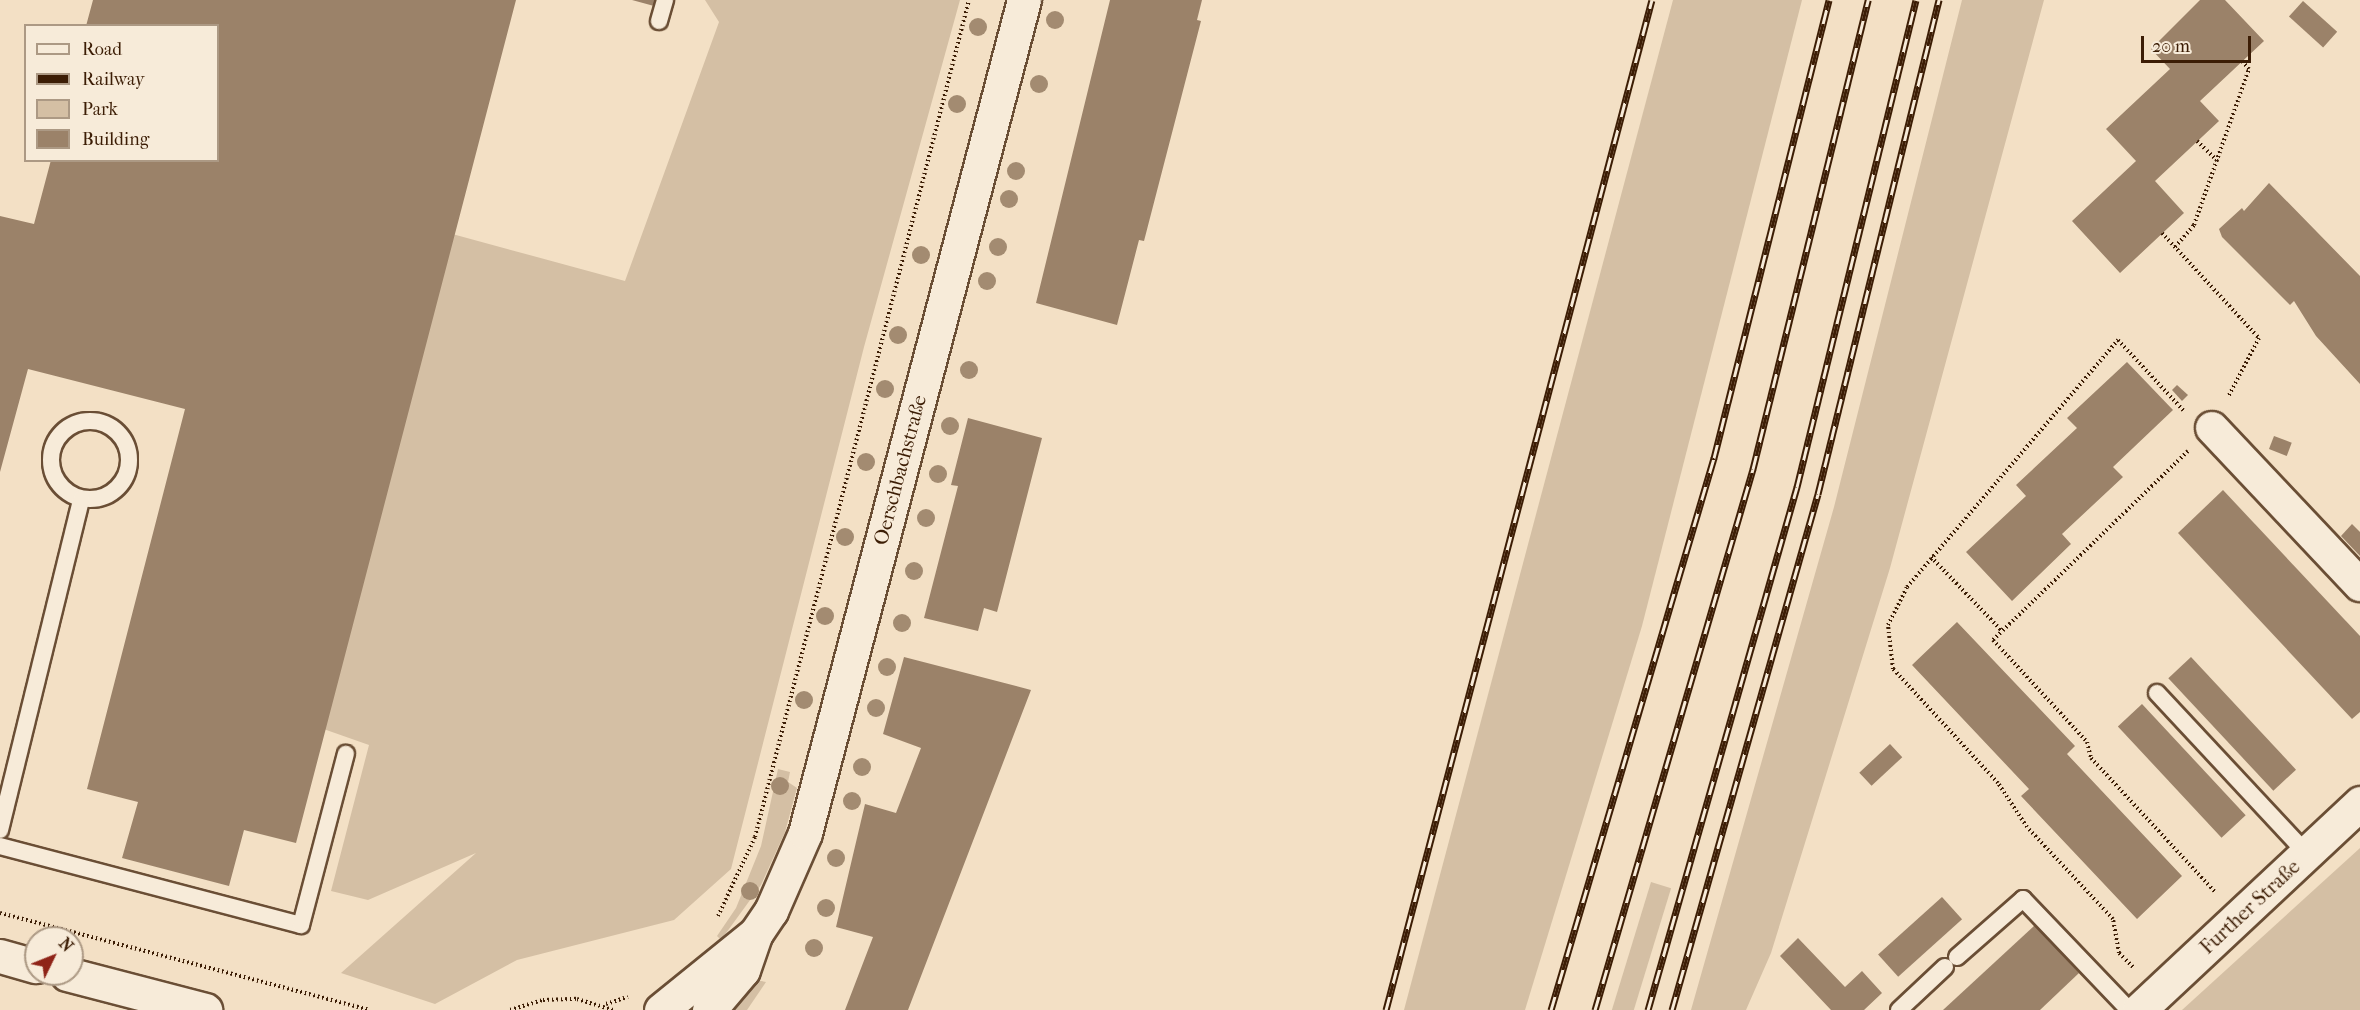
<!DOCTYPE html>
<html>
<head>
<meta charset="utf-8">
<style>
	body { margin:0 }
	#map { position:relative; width:2360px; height:1010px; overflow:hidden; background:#f3e0c5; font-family:"IM FELL French Canon",serif }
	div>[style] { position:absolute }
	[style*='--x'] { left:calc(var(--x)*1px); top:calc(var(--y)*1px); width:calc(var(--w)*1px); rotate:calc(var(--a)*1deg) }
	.green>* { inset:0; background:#d4bfa4; transform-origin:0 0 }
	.building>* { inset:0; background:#9b8269; transform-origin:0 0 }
	.path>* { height:4px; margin-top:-2px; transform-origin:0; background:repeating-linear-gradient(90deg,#3c1d05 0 1.5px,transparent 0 4.5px) }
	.roads { filter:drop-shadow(2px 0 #6a4e35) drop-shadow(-2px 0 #6a4e35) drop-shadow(0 2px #6a4e35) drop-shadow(0 -2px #6a4e35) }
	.service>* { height:16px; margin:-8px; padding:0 8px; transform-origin:8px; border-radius:8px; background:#f7ebd9 }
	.service>.ring { margin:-8px; padding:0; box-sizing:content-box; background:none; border:16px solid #f7ebd9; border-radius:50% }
	.minor>* { height:32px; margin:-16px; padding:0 16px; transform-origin:16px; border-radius:16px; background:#f7ebd9 }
	.tertiary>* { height:33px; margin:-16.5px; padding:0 16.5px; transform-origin:16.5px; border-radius:16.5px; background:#f7ebd9 }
	.secondary>* { height:33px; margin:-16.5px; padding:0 16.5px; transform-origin:16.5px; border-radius:16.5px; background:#f7ebd9 }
	.rail>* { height:7px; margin-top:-3.5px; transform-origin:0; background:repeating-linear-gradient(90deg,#f7ebd9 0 14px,#3c1d05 0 28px); box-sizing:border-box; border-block:2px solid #3c1d05 }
	.trees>* { width:18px; height:18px; margin:-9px; border-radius:50%; background:#a38b71 }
	span { translate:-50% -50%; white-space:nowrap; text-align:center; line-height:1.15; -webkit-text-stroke:6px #f7ebd9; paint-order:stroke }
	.street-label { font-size:20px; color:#3c1d05 }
	.legend { position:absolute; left:24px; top:24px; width:195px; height:138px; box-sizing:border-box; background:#f7ebd9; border:2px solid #ac9984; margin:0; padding:8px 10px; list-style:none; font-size:18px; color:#3c1d05 }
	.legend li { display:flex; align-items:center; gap:12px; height:30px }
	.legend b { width:30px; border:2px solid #ac9984 }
	.north { position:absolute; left:24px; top:926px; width:60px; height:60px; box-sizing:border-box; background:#f7ebd9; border:2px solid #ac9984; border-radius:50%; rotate:47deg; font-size:16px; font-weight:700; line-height:24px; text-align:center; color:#3c1d05 }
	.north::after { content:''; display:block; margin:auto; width:21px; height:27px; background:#8f2418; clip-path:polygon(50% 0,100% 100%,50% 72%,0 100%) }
	.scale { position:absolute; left:2141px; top:36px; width:110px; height:27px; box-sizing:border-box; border:3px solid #3c1d05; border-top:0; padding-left:8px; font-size:18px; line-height:21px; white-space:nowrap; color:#3c1d05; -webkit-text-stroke:4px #f7ebd9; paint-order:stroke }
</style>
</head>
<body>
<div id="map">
	<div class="green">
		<i style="clip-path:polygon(705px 0,960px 0,864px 347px,731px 869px,674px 920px,517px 960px,435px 1004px,341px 973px,476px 853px,368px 900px,331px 891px,369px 745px,315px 726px,445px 232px,625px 281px,719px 22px)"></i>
		<i style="clip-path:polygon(1673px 0,1802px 0,1642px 626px,1525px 1010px,1404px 1010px)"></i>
		<i style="clip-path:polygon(1962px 0,2044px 0,1890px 568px,1771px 953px,1746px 1010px,1691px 1010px,1834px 507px)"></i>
		<i style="clip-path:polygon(778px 769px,790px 772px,788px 782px,797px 788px,785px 832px,761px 885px,721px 940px,717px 936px,736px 908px,761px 846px)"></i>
		<i style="clip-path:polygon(2360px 848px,2360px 1010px,2182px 1010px)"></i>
		<i style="left:1651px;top:882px;width:21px;height:134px;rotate:17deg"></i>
		<i style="clip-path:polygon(756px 980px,766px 982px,747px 1010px,730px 1010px)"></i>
	</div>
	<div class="building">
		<i style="clip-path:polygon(93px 0,516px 0,296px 843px,244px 830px,229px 886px,122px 858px,138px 802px,87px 789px,185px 409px,28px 369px,0 472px,0 216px,34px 224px,51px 160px,218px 160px,218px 26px,86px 26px)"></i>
		<i style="clip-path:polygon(632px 0,655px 0,654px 6px)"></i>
		<i style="clip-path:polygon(1110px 0,1202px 0,1197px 20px,1201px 21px,1144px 241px,1139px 240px,1117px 325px,1036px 303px)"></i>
		<i style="clip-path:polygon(2200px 0,2225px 0,2264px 41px,2200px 101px,2219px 121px,2155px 181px,2184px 213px,2120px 273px,2072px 221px,2136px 161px,2106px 129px,2170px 69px,2151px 49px)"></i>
		<i style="left:2303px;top:1px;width:46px;height:21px;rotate:42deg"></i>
		<i style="clip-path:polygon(2269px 183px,2360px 276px,2360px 384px,2316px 336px,2294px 301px,2290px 305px,2222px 237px,2219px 229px,2242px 208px,2244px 211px)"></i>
		<i style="clip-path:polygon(2127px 362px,2173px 410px,2113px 467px,2123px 477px,2062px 534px,2071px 544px,2012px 601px,1966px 552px,2026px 496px,2016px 485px,2077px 428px,2067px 418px)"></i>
		<i style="clip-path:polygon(2177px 385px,2188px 395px,2182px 401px,2172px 390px)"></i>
		<i style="clip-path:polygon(968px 418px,1042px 438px,997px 612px,984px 608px,978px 631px,924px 618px,958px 486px,951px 485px)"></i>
		<i style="left:2274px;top:436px;width:19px;height:14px;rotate:21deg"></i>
		<i style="clip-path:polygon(2223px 490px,2360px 636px,2360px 712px,2352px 719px,2178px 533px)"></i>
		<i style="clip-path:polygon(2352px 524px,2360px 532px,2360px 556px,2341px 536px)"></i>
		<i style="clip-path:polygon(1957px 622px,2075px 746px,2067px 754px,2182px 876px,2137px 919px,2021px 796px,2029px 789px,1912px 665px)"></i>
		<i style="clip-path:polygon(904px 657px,1031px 690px,908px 1010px,845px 1010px,873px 937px,836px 927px,865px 804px,896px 813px,921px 748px,883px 734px)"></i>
		<i style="left:2191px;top:657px;width:154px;height:31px;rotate:47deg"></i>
		<i style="left:2142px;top:704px;width:152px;height:33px;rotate:47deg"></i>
		<i style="left:1890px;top:744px;width:18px;height:42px;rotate:47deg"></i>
		<i style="left:1942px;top:897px;width:30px;height:86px;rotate:48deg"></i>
		<i style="clip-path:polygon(2035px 925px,2079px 973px,2040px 1010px,1943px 1010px)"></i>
		<i style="clip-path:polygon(1798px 938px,1845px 987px,1862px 971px,1882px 993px,1864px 1010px,1831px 1010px,1780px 956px)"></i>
	</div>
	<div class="path">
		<i style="--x:2197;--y:141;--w:28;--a:44"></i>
		<i style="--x:2162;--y:233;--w:143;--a:47.3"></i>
		<i style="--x:2259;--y:338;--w:67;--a:117.7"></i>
		<i style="--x:2175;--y:247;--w:29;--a:-49"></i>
		<i style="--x:2194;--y:225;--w:165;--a:-70.6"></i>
		<i style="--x:2249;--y:69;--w:11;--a:-131"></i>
		<i style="--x:2188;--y:451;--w:272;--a:135.9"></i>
		<i style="--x:1993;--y:640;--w:139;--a:47.3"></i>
		<i style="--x:2087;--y:742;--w:16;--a:76"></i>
		<i style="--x:2091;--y:758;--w:184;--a:47.2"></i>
		<i style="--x:1931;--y:557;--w:103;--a:46.2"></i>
		<i style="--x:0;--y:913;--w:382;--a:14.7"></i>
		<i style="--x:718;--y:916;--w:87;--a:-64.9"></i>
		<i style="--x:755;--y:837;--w:864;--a:-75.66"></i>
		<i style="--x:2133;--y:967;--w:20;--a:-135"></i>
		<i style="--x:2119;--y:953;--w:35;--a:-100"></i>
		<i style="--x:2113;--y:919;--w:126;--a:-133.1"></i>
		<i style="--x:2027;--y:827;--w:53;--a:-123.4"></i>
		<i style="--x:1998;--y:783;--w:155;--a:-132.6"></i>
		<i style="--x:1893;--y:669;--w:44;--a:-96.5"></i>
		<i style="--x:1888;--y:625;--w:42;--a:-63.4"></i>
		<i style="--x:1907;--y:587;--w:325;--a:-49.5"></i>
		<i style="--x:2118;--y:340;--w:96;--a:47.1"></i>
		<i style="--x:606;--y:1004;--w:23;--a:-18"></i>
		<i style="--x:510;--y:1010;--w:34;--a:-17"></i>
		<i style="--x:543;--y:1000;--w:34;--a:-2"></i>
		<i style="--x:577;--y:999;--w:39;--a:17"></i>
	</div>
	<div class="roads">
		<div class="service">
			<i style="--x:659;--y:21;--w:22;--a:-74"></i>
			<i class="ring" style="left:51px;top:421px;width:62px;height:62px"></i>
			<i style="--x:2157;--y:693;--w:220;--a:47"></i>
			<i style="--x:0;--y:830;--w:341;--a:-76.2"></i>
			<i style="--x:0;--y:846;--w:311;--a:14.7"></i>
			<i style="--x:301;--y:925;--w:177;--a:-75.3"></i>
			<i style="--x:1957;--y:957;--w:88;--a:-41.3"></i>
			<i style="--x:2023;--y:899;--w:153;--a:46.3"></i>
			<i style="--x:1899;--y:1010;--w:63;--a:-43.1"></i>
		</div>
		<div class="minor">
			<i style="--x:2212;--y:428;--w:216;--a:46.7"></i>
		</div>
		<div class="tertiary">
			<i style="--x:2139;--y:1010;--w:303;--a:-43.1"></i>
		</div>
		<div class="secondary">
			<i style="--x:0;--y:956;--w:37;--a:16"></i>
			<i style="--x:67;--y:974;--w:143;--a:14.6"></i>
			<i style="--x:661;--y:1010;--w:122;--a:-39"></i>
			<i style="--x:709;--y:1010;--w:52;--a:-49.6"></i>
			<i style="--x:743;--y:970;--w:39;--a:-71"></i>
			<i style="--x:756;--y:933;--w:27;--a:-56"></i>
			<i style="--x:771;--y:911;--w:85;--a:-66.4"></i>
			<i style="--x:805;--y:833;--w:861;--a:-75.27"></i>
		</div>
	</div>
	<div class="rail">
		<i style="--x:1386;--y:1010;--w:1044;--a:-75.25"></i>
		<i style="--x:1551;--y:1010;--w:576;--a:-73.55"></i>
		<i style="--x:1714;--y:458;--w:472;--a:-75.9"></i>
		<i style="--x:1595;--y:1010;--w:564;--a:-73.72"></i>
		<i style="--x:1753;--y:469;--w:483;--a:-76.2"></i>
		<i style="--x:1648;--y:1010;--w:544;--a:-74.1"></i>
		<i style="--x:1797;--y:487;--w:501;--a:-76.27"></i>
		<i style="--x:1672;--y:1010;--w:536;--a:-74.2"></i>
		<i style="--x:1818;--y:494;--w:509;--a:-76.24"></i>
	</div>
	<div class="trees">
		<i style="left:1055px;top:20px"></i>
		<i style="left:978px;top:27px"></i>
		<i style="left:1039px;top:84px"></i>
		<i style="left:957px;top:104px"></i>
		<i style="left:1016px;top:171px"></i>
		<i style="left:1009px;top:199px"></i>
		<i style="left:998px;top:247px"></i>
		<i style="left:921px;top:255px"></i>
		<i style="left:987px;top:281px"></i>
		<i style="left:898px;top:335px"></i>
		<i style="left:969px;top:370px"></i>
		<i style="left:885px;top:389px"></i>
		<i style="left:950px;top:426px"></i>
		<i style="left:866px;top:462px"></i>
		<i style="left:938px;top:474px"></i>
		<i style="left:926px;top:518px"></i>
		<i style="left:845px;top:537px"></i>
		<i style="left:914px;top:571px"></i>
		<i style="left:825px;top:616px"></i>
		<i style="left:902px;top:623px"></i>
		<i style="left:887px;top:667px"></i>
		<i style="left:804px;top:700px"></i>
		<i style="left:876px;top:708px"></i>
		<i style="left:862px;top:767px"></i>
		<i style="left:780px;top:786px"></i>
		<i style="left:852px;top:801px"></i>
		<i style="left:836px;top:858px"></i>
		<i style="left:750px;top:891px"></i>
		<i style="left:826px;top:908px"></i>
		<i style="left:814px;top:948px"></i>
	</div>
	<div class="street-label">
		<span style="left:900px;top:470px;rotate:-75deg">Oerschbachstraße</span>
		<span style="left:2250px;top:907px;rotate:-43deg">Further Straße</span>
	</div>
	<ul class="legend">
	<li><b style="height:8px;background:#f7ebd9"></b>Road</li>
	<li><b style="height:8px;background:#3c1d05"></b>Railway</li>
	<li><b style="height:16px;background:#d4bfa4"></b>Park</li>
	<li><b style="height:16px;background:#9b8269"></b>Building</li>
	</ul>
	<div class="north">N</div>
	<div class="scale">20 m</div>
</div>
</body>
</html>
